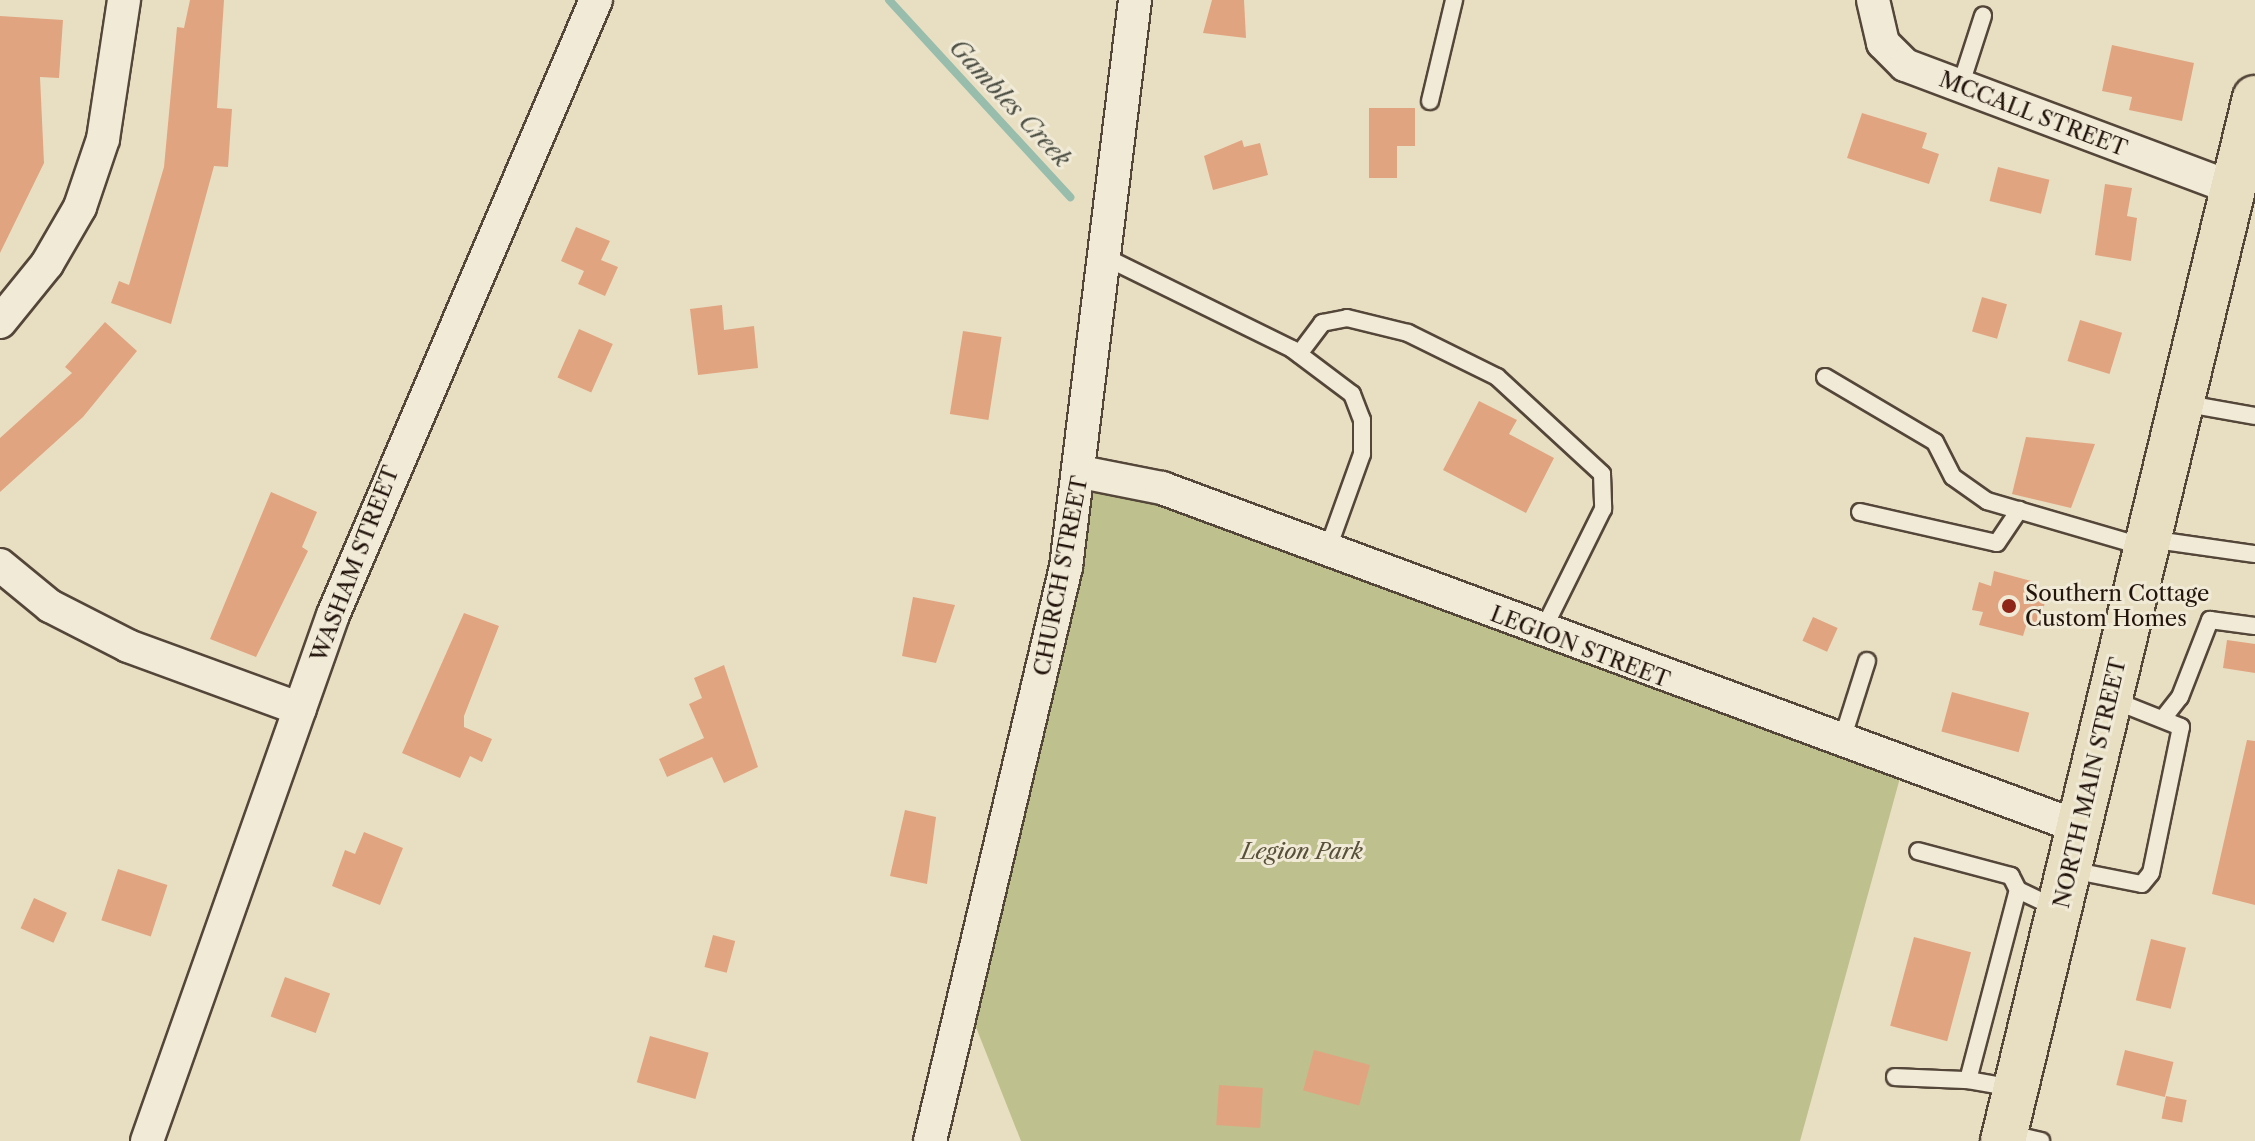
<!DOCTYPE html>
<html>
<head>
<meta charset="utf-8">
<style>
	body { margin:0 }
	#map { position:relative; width:2255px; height:1141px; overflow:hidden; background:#e8dfc2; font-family:"Libre Caslon Text",serif }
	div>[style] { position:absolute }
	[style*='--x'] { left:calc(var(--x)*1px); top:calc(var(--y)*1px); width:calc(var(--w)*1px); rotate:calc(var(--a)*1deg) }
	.green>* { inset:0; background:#bec08e }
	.stream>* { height:8px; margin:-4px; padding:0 4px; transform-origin:4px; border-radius:4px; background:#98bdac }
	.building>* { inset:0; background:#e1a480; transform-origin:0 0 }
	.roads { filter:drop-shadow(2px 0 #544639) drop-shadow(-2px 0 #544639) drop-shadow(0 2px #544639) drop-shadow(0 -2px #544639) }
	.service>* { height:16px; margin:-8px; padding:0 8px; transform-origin:8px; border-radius:8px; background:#f0ead7 }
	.minor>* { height:32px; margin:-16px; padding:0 16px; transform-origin:16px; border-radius:16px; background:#f0ead7 }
	.primary>* { height:44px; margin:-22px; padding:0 22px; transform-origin:22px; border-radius:22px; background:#e8dfc2 }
	.dots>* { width:22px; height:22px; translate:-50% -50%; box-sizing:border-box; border:4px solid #f0ead7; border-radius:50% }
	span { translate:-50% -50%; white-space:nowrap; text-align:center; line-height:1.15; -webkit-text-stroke:6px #f0ead7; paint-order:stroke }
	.street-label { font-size:22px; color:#22130b }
	.poi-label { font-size:22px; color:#22130b }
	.left { translate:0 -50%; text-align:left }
	.park-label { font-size:22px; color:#595039; font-style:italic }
	.water-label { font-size:24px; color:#4b4e43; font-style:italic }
</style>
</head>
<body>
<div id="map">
	<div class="green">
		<i style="clip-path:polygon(1082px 473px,1903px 767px,1800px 1141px,1021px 1141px,968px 1007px)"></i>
	</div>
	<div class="stream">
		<i style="--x:889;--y:0;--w:268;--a:47.4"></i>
	</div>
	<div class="building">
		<i style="clip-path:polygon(190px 0,224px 0,217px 108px,232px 109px,228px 167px,214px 166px,171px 324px,111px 303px,119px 281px,129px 285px,164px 167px,177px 27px,184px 28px)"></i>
		<i style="clip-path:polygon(1212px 0,1244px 0,1246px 38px,1203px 33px)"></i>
		<i style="clip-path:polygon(0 16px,63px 20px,59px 78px,40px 77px,44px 163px,0 253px)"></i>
		<i style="clip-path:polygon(2112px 45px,2194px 63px,2182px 121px,2129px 110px,2132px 97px,2102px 91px)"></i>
		<i style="clip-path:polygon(1369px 108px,1415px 108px,1415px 146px,1397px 146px,1397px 178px,1369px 178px)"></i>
		<i style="clip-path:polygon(1862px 113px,1927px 133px,1922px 148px,1939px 154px,1929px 184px,1847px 158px)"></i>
		<i style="clip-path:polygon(1242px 140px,1244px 147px,1260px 143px,1268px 175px,1213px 190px,1204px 156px)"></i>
		<i style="left:1998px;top:167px;width:53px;height:35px;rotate:14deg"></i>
		<i style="clip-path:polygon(2105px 184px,2132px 188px,2127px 216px,2137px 218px,2131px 261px,2095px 255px)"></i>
		<i style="clip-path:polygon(576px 227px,610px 241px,601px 260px,618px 267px,605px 296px,578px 284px,584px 271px,561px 261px)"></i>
		<i style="left:1982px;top:297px;width:26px;height:36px;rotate:16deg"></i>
		<i style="clip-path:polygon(722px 305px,724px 330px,754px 326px,758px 368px,698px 375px,690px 309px)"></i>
		<i style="left:2080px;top:320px;width:44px;height:43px;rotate:17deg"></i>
		<i style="clip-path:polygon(105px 322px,137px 351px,83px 417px,0 492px,0 438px,72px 373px,65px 367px)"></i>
		<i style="left:579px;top:329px;width:37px;height:53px;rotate:24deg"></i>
		<i style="left:963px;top:331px;width:39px;height:84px;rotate:9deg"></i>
		<i style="clip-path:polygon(1479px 401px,1517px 420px,1509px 434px,1554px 458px,1526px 513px,1443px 470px)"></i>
		<i style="clip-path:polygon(2026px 437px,2095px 444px,2071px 508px,2012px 494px)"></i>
		<i style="clip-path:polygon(271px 492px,317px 512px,302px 547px,308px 551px,256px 657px,210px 639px)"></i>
		<i style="clip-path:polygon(1994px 571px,2039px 583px,2034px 600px,2045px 602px,2039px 626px,2027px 623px,2023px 636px,1979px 625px,1983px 612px,1972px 610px,1979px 582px,1991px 586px)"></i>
		<i style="clip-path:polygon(913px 597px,955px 605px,936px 663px,902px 656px)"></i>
		<i style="clip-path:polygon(464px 613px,499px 626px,464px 716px,464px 727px,492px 739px,482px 762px,470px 756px,460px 778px,402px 753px)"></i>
		<i style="left:1813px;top:617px;width:27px;height:26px;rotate:24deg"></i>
		<i style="clip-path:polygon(2227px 640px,2255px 644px,2255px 673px,2223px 668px)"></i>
		<i style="clip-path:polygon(724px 665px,758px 767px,724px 783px,712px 757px,667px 777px,659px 759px,704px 738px,689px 704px,702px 698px,694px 678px)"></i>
		<i style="left:1952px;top:692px;width:80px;height:41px;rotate:15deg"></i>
		<i style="clip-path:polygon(2247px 740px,2255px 741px,2255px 905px,2212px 894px)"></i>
		<i style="clip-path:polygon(905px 810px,936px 817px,927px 884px,890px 876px)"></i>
		<i style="clip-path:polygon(364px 832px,403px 848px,380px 905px,332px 886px,345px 850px,355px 854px)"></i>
		<i style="left:118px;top:869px;width:52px;height:54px;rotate:18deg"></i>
		<i style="left:34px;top:898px;width:36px;height:33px;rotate:24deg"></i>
		<i style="left:713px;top:935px;width:23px;height:33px;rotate:15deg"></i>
		<i style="left:1914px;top:937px;width:59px;height:92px;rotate:15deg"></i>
		<i style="left:2151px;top:939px;width:36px;height:63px;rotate:14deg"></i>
		<i style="left:285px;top:977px;width:48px;height:42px;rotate:20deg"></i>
		<i style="left:650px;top:1036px;width:61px;height:48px;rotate:16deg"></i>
		<i style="left:1314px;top:1050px;width:58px;height:42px;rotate:15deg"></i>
		<i style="left:2125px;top:1050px;width:50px;height:36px;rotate:14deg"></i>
		<i style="left:1219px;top:1085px;width:44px;height:40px;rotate:4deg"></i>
		<i style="left:2166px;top:1096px;width:21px;height:23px;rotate:11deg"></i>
	</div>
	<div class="roads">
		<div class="service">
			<i style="--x:1960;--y:87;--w:75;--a:-72.1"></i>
			<i style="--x:1430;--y:101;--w:104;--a:-76.6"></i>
			<i style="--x:1103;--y:256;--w:211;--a:26.2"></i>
			<i style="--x:1292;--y:349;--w:75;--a:36.9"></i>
			<i style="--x:1352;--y:394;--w:28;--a:69"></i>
			<i style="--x:1362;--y:420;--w:34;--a:90"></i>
			<i style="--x:1362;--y:454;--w:103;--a:109.8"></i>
			<i style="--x:1299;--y:354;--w:39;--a:-53"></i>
			<i style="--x:1322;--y:323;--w:25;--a:-11"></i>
			<i style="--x:1347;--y:318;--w:63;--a:13.8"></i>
			<i style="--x:1408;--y:333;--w:99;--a:26.3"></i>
			<i style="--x:1497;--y:377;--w:143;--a:42.7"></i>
			<i style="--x:1602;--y:474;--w:35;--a:88"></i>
			<i style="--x:1603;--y:509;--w:137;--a:116.4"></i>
			<i style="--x:1825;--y:377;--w:128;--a:30.6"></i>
			<i style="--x:1935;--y:442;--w:39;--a:63"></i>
			<i style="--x:1953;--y:477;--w:42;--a:35.2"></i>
			<i style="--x:1987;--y:501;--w:164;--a:16.3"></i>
			<i style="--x:2182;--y:403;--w:74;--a:10.1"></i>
			<i style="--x:1860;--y:512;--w:140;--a:12.8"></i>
			<i style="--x:1997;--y:543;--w:40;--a:-56"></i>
			<i style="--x:2149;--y:539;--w:107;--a:8.1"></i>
			<i style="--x:2165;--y:716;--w:24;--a:-52"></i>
			<i style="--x:2180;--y:697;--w:83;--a:-68.7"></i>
			<i style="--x:2210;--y:620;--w:45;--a:7.6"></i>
			<i style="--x:1841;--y:743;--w:86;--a:-72.4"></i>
			<i style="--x:2071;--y:870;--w:72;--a:11.2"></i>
			<i style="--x:2142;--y:884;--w:14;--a:-51"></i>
			<i style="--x:2151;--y:873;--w:149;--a:-78.4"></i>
			<i style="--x:2181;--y:727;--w:73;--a:-158.3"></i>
			<i style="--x:2018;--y:890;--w:44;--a:25.4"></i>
			<i style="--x:1895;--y:1077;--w:73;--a:2.4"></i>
			<i style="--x:1968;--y:1080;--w:196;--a:-75.3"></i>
			<i style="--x:2018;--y:890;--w:16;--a:-117"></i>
			<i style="--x:2011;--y:876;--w:96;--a:-165"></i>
			<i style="--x:1968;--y:1080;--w:47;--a:9.9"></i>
			<i style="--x:2007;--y:1133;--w:35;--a:13"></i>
		</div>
		<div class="minor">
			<i style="--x:1873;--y:0;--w:44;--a:76.9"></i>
			<i style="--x:1883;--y:43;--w:31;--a:45"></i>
			<i style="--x:1905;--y:65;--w:350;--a:20.6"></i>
			<i style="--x:0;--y:322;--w:75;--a:-51"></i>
			<i style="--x:47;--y:264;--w:66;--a:-59.9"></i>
			<i style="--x:80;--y:207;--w:72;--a:-71.3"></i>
			<i style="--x:103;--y:139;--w:141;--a:-81.4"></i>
			<i style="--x:1081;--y:472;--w:83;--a:11.2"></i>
			<i style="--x:1162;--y:488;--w:978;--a:20.29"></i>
			<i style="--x:0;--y:565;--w:65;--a:39.4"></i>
			<i style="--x:50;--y:606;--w:88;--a:27.1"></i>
			<i style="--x:128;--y:646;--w:183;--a:20.1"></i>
			<i style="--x:147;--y:1141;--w:558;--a:-70.53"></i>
			<i style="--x:333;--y:615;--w:669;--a:-66.85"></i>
			<i style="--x:930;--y:1141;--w:590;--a:-76.67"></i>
			<i style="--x:1066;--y:567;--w:571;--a:-83.06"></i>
		</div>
		<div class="primary">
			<i style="--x:2003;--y:1141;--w:1073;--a:-76.42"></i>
		</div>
	</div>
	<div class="dots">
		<i style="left:2009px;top:606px;background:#8f2418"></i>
	</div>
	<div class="street-label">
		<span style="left:2033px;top:114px;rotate:21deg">MCCALL STREET</span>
		<span style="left:355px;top:564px;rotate:-69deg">WASHAM STREET</span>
		<span style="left:1061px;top:576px;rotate:-79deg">CHURCH STREET</span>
		<span style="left:1580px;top:647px;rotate:21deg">LEGION STREET</span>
		<span style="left:2090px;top:783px;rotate:-77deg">NORTH MAIN STREET</span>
	</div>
	<div class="poi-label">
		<span class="left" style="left:2025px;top:606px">Southern Cottage<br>Custom Homes</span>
	</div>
	<div class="park-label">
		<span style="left:1302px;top:852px">Legion Park</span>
	</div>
	<div class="water-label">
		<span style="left:1010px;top:103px;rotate:47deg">Gambles Creek</span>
	</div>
</div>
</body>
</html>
